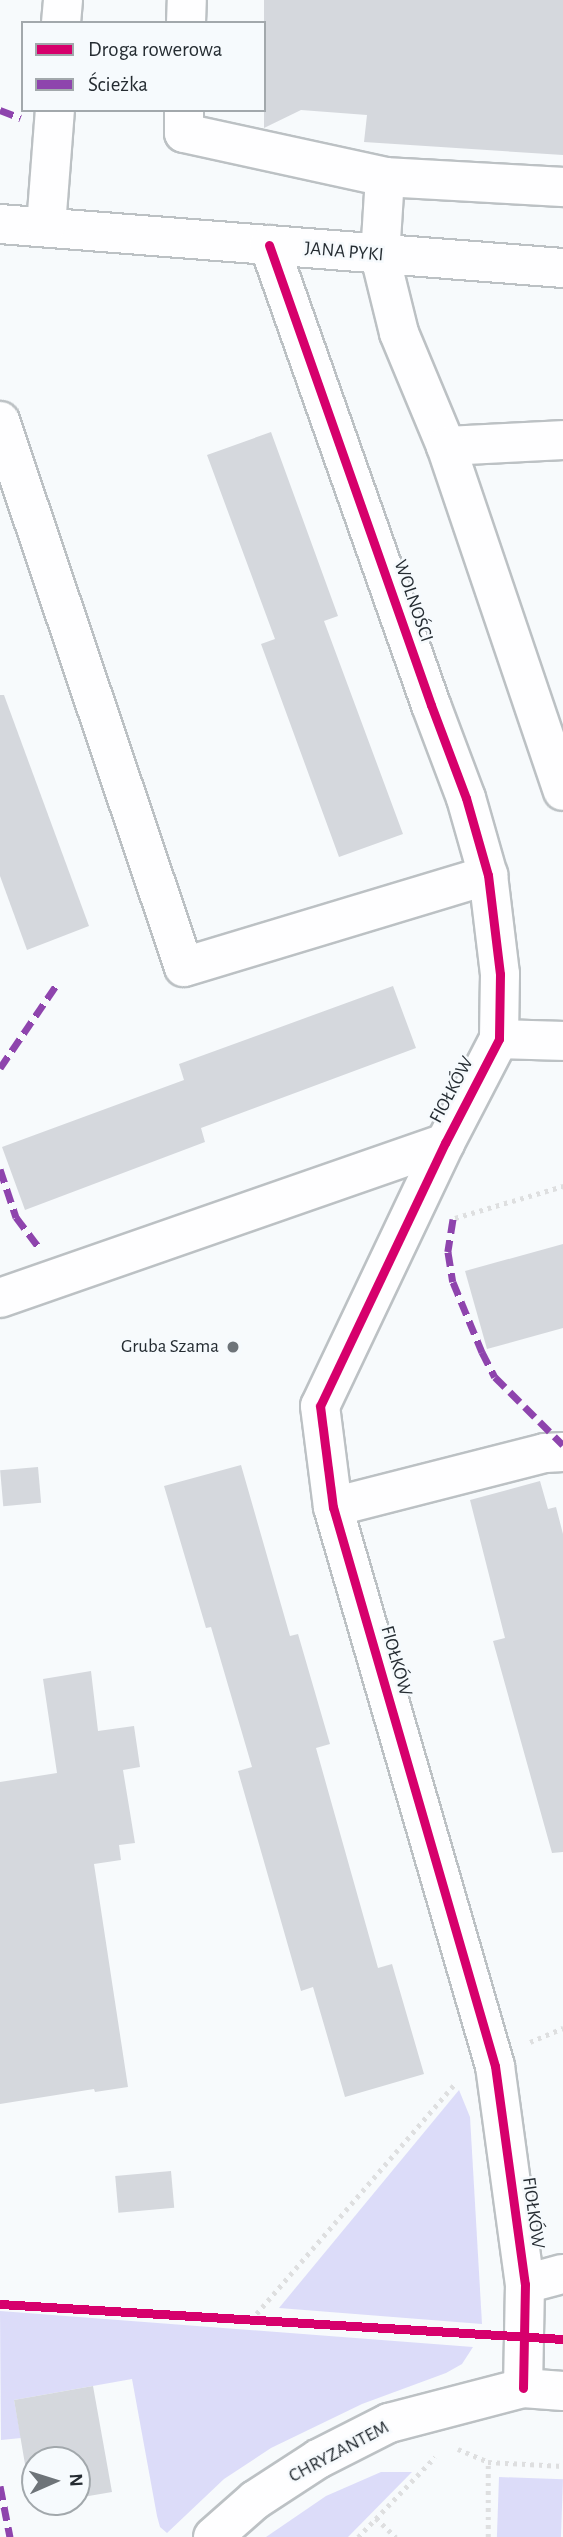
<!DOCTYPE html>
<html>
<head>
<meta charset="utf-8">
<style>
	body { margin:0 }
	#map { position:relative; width:563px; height:2537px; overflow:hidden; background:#f7fafc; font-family:"Alegreya Sans",sans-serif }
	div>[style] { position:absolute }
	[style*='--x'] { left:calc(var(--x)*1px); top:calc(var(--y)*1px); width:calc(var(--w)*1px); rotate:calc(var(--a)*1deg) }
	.green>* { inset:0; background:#dcdcf9; transform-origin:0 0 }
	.building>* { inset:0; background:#d5d8dd; transform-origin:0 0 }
	.path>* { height:4.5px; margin-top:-2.25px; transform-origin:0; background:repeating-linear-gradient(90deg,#dedfe0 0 3.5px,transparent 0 8.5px) }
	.roads { filter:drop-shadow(2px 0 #bcc1c4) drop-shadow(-2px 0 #bcc1c4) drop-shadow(0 2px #bcc1c4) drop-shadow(0 -2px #bcc1c4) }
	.minor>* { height:38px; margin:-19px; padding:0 19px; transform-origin:19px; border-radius:19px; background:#fefeff }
	.quiet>* { height:7px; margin-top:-3.5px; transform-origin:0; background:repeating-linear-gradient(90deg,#8e44ad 0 14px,transparent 0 21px) }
	.cycleway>* { height:9px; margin:-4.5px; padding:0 4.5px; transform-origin:4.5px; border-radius:4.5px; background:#d6006c }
	.dots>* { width:19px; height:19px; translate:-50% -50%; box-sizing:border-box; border:4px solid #f6fafd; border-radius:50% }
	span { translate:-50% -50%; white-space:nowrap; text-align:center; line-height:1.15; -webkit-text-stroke:5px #f6fafd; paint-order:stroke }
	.street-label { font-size:19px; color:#252c32 }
	.poi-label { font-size:19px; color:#252c32 }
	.right { translate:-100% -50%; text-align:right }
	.legend { position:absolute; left:21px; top:21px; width:245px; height:91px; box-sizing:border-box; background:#f6fafd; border:2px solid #a2a8ac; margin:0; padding:9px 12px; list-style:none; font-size:21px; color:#252c32 }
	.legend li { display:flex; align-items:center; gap:14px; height:35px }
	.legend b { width:35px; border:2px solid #a2a8ac }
	.north { position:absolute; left:21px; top:2446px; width:70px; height:70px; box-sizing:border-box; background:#f6fafd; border:2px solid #a2a8ac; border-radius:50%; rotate:87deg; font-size:19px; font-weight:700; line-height:28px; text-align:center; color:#252c32 }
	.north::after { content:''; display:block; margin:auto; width:24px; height:32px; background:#6e7479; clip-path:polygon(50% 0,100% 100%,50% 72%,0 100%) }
</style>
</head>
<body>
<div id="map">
	<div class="green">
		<i style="clip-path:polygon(459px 2090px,470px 2117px,482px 2324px,279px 2308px)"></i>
		<i style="clip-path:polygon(0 2311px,473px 2347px,462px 2364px,446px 2373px,362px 2404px,271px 2448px,224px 2479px,167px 2533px,160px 2527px,157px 2516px,132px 2379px,14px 2400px,21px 2438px,1px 2440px)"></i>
		<i style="clip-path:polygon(381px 2472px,412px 2472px,348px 2537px,266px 2537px,326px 2496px)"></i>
		<i style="left:499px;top:2477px;width:64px;height:60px;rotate:2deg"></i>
	</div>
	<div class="building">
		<i style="clip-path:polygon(264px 0,563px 0,563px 155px,364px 142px,367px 115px,301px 110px,264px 128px)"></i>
		<i style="clip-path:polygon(271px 432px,338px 616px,324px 621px,403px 834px,339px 857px,261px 644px,275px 639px,207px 455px)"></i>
		<i style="clip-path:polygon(0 695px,4px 695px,89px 926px,27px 950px,0 876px)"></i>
		<i style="clip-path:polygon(393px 986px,416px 1048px,201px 1128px,205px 1142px,25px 1210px,2px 1147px,184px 1080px,179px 1064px)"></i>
		<i style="clip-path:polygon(563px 1244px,563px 1328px,487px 1349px,465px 1271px)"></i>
		<i style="clip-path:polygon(241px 1465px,290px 1636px,298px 1634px,330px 1744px,316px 1748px,378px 1968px,392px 1964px,424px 2074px,345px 2097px,313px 1987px,301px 1991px,238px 1771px,252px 1767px,211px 1627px,206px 1628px,164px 1486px)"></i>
		<i style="left:38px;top:1467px;width:36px;height:38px;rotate:85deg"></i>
		<i style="clip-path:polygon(540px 1481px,548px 1509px,556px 1507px,563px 1534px,563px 1852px,552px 1853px,493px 1641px,505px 1638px,470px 1500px)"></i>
		<i style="clip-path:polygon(91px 1671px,98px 1731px,134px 1726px,140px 1767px,123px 1770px,135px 1843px,119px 1845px,121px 1860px,94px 1864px,128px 2087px,95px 2092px,94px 2089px,0 2104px,0 1782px,57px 1773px,43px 1679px)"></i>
		<i style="left:171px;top:2171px;width:37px;height:56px;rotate:85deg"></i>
		<i style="clip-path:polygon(93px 2386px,112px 2492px,77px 2498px,77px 2460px,35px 2460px,35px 2502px,52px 2502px,32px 2505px,14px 2400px)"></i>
	</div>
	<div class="path">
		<i style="--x:455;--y:1218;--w:113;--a:-16.5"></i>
		<i style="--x:530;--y:2042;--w:36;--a:-23"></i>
		<i style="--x:251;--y:2320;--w:311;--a:-49.2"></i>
		<i style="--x:458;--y:2449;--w:33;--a:23"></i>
		<i style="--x:488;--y:2462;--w:75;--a:3.1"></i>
		<i style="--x:376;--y:2518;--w:28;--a:44"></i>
		<i style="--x:358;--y:2537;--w:111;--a:-46.1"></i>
		<i style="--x:488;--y:2537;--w:75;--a:-90"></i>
	</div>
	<div class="roads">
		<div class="minor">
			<i style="--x:61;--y:23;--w:23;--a:-85"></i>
			<i style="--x:186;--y:23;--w:23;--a:-88"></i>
			<i style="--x:184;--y:110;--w:23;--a:90"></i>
			<i style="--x:184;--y:133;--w:206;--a:12.3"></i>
			<i style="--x:563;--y:187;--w:178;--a:-176.8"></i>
			<i style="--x:385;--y:177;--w:79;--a:93.6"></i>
			<i style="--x:380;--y:256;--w:79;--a:76.1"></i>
			<i style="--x:399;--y:333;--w:122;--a:67.4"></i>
			<i style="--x:446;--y:446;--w:117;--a:-2.9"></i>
			<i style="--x:0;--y:224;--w:565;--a:4.47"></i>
			<i style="--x:46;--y:226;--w:116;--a:-85.6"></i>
			<i style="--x:269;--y:245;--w:488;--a:70.6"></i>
			<i style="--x:431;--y:705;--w:99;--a:69.4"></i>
			<i style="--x:466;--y:798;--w:80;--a:74.1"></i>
			<i style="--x:488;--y:875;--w:100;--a:83.1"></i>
			<i style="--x:500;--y:974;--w:65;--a:90.9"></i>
			<i style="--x:499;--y:1039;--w:117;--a:117.4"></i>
			<i style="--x:445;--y:1143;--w:291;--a:115.4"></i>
			<i style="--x:320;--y:1406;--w:102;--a:82.7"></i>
			<i style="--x:333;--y:1507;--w:582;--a:73.84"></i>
			<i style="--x:495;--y:2066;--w:220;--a:82.2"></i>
			<i style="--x:525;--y:2284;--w:104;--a:91.1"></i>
			<i style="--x:0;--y:421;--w:576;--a:71.38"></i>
			<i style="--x:184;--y:967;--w:318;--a:-16.8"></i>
			<i style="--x:446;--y:446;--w:364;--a:71.3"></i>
			<i style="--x:499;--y:1039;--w:64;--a:1.8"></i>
			<i style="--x:0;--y:1298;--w:471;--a:-19.2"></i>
			<i style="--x:333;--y:1507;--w:219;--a:-14.3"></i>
			<i style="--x:545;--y:1453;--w:18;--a:-3"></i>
			<i style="--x:525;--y:2284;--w:39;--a:-15"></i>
			<i style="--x:213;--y:2537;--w:56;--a:-41.4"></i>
			<i style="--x:255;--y:2500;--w:75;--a:-33.1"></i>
			<i style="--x:318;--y:2459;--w:80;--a:-26.9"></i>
			<i style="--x:389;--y:2423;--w:138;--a:-14.6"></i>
			<i style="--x:523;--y:2388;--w:40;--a:4.3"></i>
		</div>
	</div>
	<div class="quiet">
		<i style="--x:0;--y:110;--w:22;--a:21"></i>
		<i style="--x:0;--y:1068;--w:102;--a:-55.8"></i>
		<i style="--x:0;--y:1169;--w:51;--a:71.6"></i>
		<i style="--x:16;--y:1217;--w:39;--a:53"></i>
		<i style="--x:453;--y:1219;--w:33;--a:99"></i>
		<i style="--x:448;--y:1252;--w:30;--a:81"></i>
		<i style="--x:453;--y:1282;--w:76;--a:67.5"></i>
		<i style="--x:482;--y:1352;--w:28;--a:63"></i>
		<i style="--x:495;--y:1377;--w:96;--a:45"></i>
		<i style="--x:0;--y:2486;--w:52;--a:78.9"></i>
	</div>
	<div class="cycleway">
		<i style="--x:269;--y:245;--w:488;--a:70.6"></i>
		<i style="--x:431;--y:705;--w:99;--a:69.4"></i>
		<i style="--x:466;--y:798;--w:80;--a:74.1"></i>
		<i style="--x:488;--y:875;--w:100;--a:83.1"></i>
		<i style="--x:500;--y:974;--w:65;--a:90.9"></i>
		<i style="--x:499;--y:1039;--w:117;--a:117.4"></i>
		<i style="--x:445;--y:1143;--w:291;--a:115.4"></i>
		<i style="--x:320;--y:1406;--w:102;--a:82.7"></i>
		<i style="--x:333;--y:1507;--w:582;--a:73.84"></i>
		<i style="--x:495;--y:2066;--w:220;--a:82.2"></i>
		<i style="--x:525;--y:2284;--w:104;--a:91.1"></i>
		<i style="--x:0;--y:2304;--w:564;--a:3.56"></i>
	</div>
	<div class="dots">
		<i style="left:233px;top:1347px;background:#6e7479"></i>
	</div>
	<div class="street-label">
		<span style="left:344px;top:252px;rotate:5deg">JANA PYKI</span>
		<span style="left:413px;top:601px;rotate:71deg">WOLNOŚCI</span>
		<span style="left:452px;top:1090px;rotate:-62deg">FIOŁKÓW</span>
		<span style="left:396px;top:1661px;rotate:74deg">FIOŁKÓW</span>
		<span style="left:533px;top:2213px;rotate:82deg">FIOŁKÓW</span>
		<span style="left:339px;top:2452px;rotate:-28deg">CHRYZANTEM</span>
	</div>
	<div class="poi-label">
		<span class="right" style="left:219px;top:1347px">Gruba Szama</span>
	</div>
	<ul class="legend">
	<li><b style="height:9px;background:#d6006c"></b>Droga rowerowa</li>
	<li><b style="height:9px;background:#8e44ad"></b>Ścieżka</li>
	</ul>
	<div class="north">N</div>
</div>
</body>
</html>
